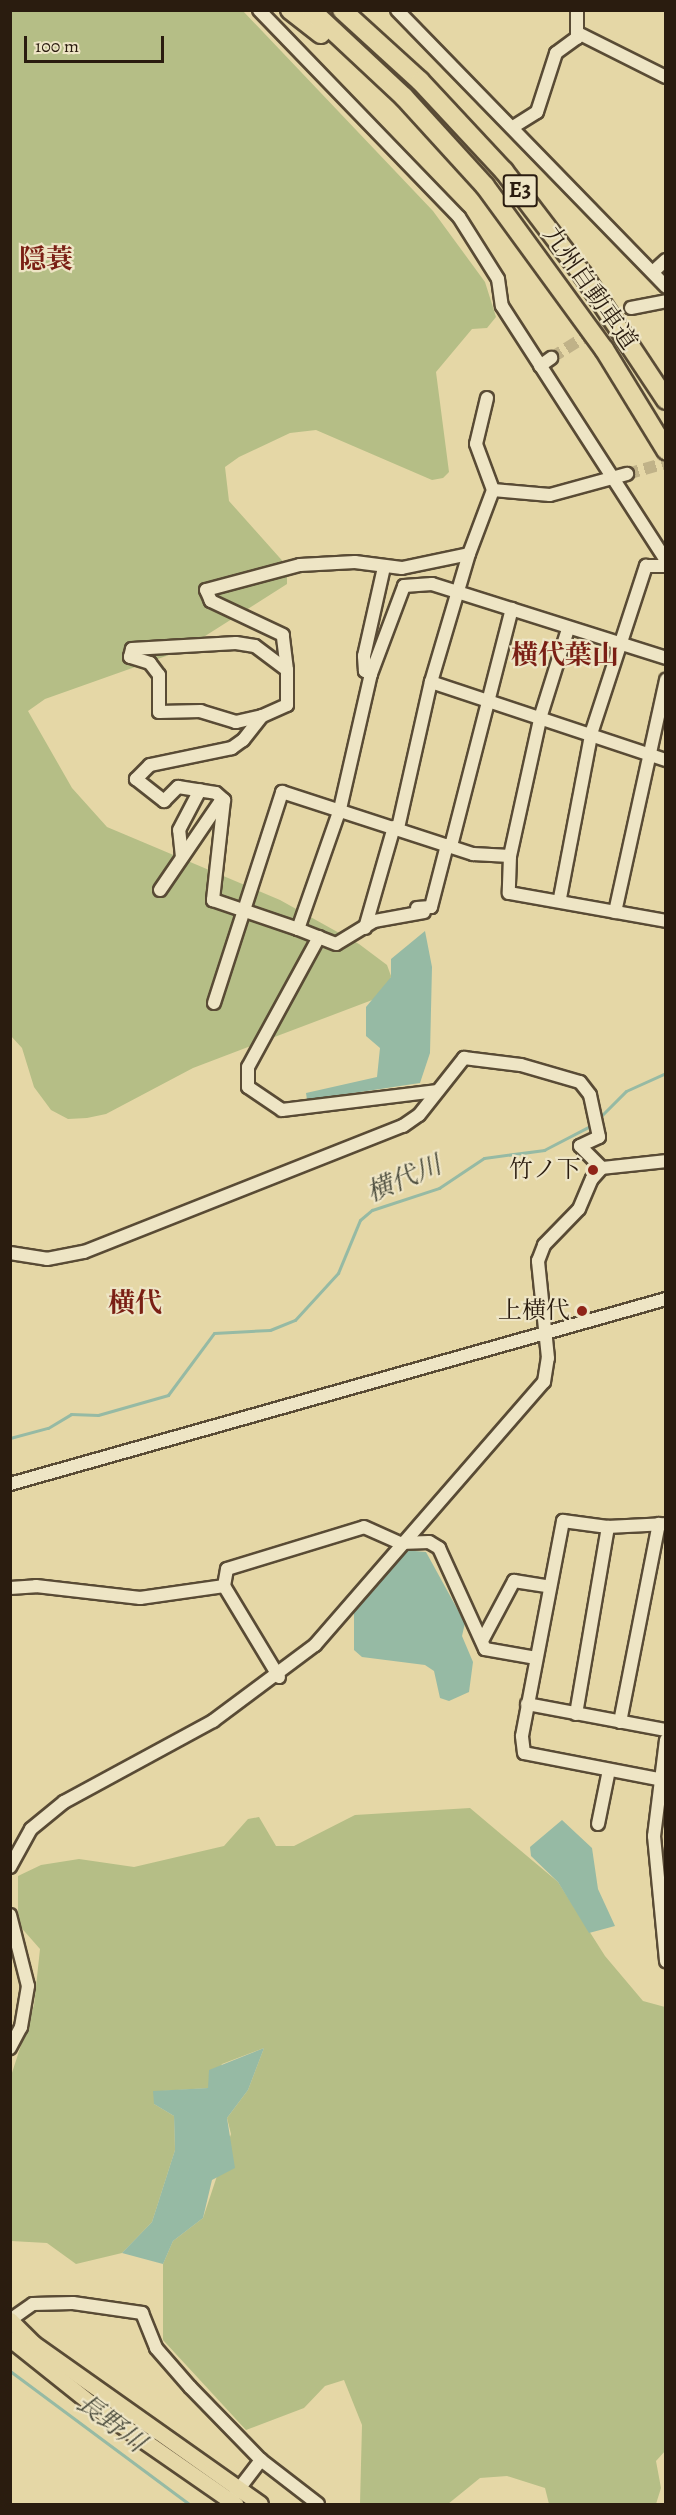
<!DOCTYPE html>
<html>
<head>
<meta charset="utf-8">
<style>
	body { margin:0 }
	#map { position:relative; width:676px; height:2515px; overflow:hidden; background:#e5d7a6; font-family:Alegreya,"Noto Serif JP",serif }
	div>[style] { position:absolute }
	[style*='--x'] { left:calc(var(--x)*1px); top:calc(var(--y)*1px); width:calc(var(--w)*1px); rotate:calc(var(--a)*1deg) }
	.green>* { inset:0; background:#b5be86 }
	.water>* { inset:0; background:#96baa4 }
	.stream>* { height:3px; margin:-1.5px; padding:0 1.5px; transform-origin:1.5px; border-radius:1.5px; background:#96baa4 }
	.minor-tunnel>* { height:12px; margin-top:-6px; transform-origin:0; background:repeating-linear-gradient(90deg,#c0b288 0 12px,transparent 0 18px) }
	.roads { filter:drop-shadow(2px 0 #594b35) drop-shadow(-2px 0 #594b35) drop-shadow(0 2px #594b35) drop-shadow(0 -2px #594b35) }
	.minor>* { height:12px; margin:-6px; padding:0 6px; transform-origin:6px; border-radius:6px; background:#eee5c5 }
	.major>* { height:15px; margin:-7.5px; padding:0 7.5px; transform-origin:7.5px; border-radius:7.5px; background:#e5d7a6 }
	.highway>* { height:18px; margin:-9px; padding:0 9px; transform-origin:9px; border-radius:9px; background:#e5d7a6 }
	.dots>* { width:16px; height:16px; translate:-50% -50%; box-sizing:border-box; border:3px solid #eee5c5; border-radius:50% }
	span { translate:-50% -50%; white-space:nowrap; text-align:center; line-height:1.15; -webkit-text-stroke:4.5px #eee5c5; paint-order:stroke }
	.shield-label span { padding:2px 4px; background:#eee5c5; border:2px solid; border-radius:4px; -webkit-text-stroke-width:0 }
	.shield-label { font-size:22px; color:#2a1c0f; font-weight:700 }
	.street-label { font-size:24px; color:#2a1c0f }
	.poi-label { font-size:24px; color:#2a1c0f }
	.right { translate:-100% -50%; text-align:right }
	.water-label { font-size:26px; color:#4a4b3c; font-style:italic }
	.quarter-label { font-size:27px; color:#7a1f14; font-weight:700 }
	.frame { position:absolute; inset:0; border:12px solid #2a1c0f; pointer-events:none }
	.scale { position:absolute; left:24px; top:36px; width:140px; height:27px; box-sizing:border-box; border:3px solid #2a1c0f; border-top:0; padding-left:8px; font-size:18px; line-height:21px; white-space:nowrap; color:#2a1c0f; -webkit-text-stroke:4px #eee5c5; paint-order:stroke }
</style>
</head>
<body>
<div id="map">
	<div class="green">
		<i style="clip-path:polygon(11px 11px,243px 11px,433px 211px,485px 282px,496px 317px,487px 328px,472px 329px,436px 372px,449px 472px,443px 478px,432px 480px,316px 430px,290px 433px,239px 457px,225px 467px,229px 501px,287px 566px,287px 584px,183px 650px,45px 699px,28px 711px,72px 788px,107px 827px,280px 900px,359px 944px,387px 965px,391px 976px,388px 994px,193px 1068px,106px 1114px,87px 1118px,68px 1119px,51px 1110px,34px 1087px,22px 1048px,11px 1036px)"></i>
		<i style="clip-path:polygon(470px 1808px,558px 1882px,605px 1956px,643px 2001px,665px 2007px,666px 2450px,656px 2461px,661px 2488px,656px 2504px,549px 2504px,545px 2488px,507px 2476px,480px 2478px,448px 2504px,360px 2504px,362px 2425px,344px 2380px,325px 2386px,304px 2408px,246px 2430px,163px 2340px,163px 2264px,173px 2241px,203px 2218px,231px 2134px,227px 2118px,248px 2090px,264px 2048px,222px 2064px,208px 2088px,162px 2091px,154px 2104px,174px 2116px,175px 2150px,152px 2222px,122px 2253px,76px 2264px,47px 2243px,11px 2241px,10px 2079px,34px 2005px,40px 1949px,18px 1924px,18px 1876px,41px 1865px,79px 1859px,134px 1867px,224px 1846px,248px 1819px,259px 1817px,276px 1846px,294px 1846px,355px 1815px)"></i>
	</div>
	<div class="water">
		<i style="clip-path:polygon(425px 931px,432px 967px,430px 1053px,420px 1083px,307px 1100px,306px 1093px,377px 1077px,380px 1048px,366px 1036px,366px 1007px,391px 977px,391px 959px)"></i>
		<i style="clip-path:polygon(404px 1550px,426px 1552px,465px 1623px,462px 1636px,473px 1662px,469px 1692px,449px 1701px,440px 1698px,434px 1671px,425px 1665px,362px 1657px,354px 1650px,354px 1613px)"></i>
		<i style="clip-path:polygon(562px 1820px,592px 1848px,598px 1889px,615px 1926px,589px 1933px,558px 1882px,531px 1856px,530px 1847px)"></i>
		<i style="clip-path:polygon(264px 2048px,248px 2090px,227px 2118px,235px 2168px,212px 2180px,203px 2218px,173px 2241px,163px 2264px,122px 2253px,152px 2222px,175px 2150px,174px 2116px,154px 2104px,153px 2091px,208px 2088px,209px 2070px)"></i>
	</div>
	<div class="stream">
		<i style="--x:599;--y:1118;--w:38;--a:-45"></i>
		<i style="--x:626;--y:1091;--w:44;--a:-24.2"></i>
		<i style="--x:10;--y:1438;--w:39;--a:-15"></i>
		<i style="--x:48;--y:1428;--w:27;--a:-31"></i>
		<i style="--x:71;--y:1414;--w:27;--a:2"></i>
		<i style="--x:98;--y:1415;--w:73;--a:-15.9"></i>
		<i style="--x:168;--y:1395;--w:77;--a:-53.4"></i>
		<i style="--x:214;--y:1333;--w:56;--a:-3.1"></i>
		<i style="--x:270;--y:1330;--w:27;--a:-22"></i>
		<i style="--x:295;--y:1320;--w:64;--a:-47.5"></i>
		<i style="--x:338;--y:1273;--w:57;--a:-67.5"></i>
		<i style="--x:360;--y:1220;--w:16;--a:-40"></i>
		<i style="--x:372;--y:1210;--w:71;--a:-18.2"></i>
		<i style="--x:439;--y:1188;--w:54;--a:-33.7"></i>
		<i style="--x:484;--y:1158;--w:61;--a:-7.6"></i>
		<i style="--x:544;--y:1150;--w:54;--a:-27.5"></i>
		<i style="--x:10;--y:2371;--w:223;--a:36.6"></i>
	</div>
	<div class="minor-tunnel">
		<i style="--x:551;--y:358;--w:94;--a:-32"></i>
		<i style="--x:627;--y:474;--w:41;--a:-15.8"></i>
	</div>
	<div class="roads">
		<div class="minor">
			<i style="--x:259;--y:10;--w:288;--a:46"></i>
			<i style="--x:459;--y:217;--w:73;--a:57.8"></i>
			<i style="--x:498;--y:279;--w:27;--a:82"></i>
			<i style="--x:502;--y:306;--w:302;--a:57.2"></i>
			<i style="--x:397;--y:10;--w:386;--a:45.8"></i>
			<i style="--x:578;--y:33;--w:98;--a:26.6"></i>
			<i style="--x:513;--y:127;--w:28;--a:-32"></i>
			<i style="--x:537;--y:112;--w:62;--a:-72.1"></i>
			<i style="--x:556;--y:53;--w:26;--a:-36"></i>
			<i style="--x:577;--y:38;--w:28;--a:-90"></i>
			<i style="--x:654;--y:271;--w:16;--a:-43"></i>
			<i style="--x:631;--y:308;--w:36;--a:-11"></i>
			<i style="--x:540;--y:366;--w:14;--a:-36"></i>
			<i style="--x:487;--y:398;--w:47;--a:103.4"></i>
			<i style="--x:476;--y:444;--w:49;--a:69.7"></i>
			<i style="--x:568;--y:629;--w:90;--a:107.4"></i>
			<i style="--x:541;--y:715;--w:144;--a:102.4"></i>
			<i style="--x:510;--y:856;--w:37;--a:92"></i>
			<i style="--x:509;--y:893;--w:159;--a:10.1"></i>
			<i style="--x:287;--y:670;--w:35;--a:90"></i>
			<i style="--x:287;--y:705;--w:27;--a:156"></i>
			<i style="--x:262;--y:716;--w:31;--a:128"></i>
			<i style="--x:243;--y:740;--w:14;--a:144"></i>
			<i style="--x:232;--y:748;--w:84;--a:168.3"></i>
			<i style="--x:150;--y:765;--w:20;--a:135"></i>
			<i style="--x:136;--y:779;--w:36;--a:38"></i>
			<i style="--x:164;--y:801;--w:20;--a:-45"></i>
			<i style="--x:178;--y:787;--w:38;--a:9"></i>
			<i style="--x:216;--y:793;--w:11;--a:41"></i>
			<i style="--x:224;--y:800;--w:101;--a:96.3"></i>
			<i style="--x:213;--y:900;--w:90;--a:18.8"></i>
			<i style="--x:371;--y:674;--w:7;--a:-153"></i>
			<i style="--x:365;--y:671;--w:15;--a:-94"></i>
			<i style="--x:364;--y:656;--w:91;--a:-77.3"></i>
			<i style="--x:431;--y:682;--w:248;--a:18.4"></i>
			<i style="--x:262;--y:716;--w:27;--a:167"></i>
			<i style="--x:236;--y:722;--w:37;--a:-163"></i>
			<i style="--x:201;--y:711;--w:42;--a:178.6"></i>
			<i style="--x:159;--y:712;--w:37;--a:-90"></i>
			<i style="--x:159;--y:675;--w:15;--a:-127"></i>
			<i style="--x:150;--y:663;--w:21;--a:-163"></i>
			<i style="--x:130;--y:657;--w:8;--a:-76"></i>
			<i style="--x:132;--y:649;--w:104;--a:-3.3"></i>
			<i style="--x:236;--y:643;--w:19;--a:9"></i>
			<i style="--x:255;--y:646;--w:40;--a:37"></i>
			<i style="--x:287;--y:670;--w:35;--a:-97"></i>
			<i style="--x:283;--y:635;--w:80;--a:-154.7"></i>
			<i style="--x:211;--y:601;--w:12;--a:-114"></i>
			<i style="--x:206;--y:590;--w:97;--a:-14.9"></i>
			<i style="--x:300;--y:565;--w:55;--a:-3.1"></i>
			<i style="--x:355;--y:562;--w:47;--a:7.3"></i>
			<i style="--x:402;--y:568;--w:68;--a:-11.8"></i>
			<i style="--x:469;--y:554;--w:68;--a:-69.4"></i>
			<i style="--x:493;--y:490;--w:57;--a:5"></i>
			<i style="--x:550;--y:495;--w:80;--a:-15.3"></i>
			<i style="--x:398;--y:828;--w:150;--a:-77.3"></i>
			<i style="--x:431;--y:682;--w:134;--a:-73.5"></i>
			<i style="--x:451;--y:846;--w:245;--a:-75.6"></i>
			<i style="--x:182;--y:857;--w:27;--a:-96"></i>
			<i style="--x:179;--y:830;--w:45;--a:-62.3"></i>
			<i style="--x:160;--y:890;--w:110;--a:-55.7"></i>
			<i style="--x:560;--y:898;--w:170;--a:-79.2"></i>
			<i style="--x:592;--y:731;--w:174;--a:-71.9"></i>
			<i style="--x:646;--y:566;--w:20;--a:0"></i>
			<i style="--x:417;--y:908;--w:14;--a:-4"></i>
			<i style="--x:431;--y:907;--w:64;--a:-75.5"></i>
			<i style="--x:424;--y:912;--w:51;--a:169.8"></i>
			<i style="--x:374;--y:921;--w:44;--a:148.8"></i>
			<i style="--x:336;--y:944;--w:41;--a:-158.5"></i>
			<i style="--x:298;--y:929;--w:127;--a:-70.7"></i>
			<i style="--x:340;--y:809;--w:139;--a:-77.1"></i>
			<i style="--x:371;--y:674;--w:94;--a:-69.4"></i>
			<i style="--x:404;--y:586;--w:28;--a:-4"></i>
			<i style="--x:432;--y:584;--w:245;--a:17.5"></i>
			<i style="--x:615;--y:912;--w:238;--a:-77.6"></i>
			<i style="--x:365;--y:928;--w:105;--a:-74"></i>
			<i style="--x:319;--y:937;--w:148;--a:118.6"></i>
			<i style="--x:248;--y:1067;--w:20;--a:90"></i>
			<i style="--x:248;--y:1087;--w:41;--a:34.1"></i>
			<i style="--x:282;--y:1110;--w:155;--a:-7"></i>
			<i style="--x:214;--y:1003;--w:222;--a:-72.1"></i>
			<i style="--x:282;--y:792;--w:201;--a:18"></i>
			<i style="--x:473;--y:854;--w:37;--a:3"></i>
			<i style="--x:10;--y:1253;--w:37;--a:9"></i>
			<i style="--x:47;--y:1259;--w:38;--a:-11"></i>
			<i style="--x:84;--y:1252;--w:343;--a:-21.6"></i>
			<i style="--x:403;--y:1126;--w:19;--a:-35"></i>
			<i style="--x:419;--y:1115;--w:73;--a:-51.7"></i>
			<i style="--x:464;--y:1058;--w:57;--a:7"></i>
			<i style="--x:521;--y:1065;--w:61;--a:16.1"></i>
			<i style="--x:580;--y:1082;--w:16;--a:52"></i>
			<i style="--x:590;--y:1095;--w:43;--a:77.9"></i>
			<i style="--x:599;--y:1137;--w:21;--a:155"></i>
			<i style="--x:580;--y:1146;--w:31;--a:45"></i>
			<i style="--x:10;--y:1484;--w:682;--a:-15.75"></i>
			<i style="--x:10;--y:1588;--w:26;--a:-4"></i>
			<i style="--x:36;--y:1586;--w:105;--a:6.6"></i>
			<i style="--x:140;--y:1598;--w:85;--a:-8.1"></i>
			<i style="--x:483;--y:1639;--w:66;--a:-61.9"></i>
			<i style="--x:514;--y:1581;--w:36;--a:9"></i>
			<i style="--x:279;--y:1677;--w:106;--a:-121.1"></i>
			<i style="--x:224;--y:1586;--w:17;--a:-80"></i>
			<i style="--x:227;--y:1569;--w:143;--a:-17"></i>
			<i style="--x:364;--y:1527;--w:39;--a:24"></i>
			<i style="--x:400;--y:1543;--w:29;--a:-2"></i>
			<i style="--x:429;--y:1542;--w:12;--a:31"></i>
			<i style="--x:439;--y:1548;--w:111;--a:65.5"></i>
			<i style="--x:485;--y:1649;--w:52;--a:10"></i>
			<i style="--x:527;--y:1704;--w:141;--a:10.6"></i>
			<i style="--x:576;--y:1714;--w:190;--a:-80.3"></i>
			<i style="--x:620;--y:1722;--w:202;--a:-78.9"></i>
			<i style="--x:666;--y:1740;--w:97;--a:97.1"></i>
			<i style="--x:654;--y:1836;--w:126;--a:84.5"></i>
			<i style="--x:658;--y:1779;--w:136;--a:-169"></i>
			<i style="--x:524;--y:1753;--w:17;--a:-97"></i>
			<i style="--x:522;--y:1736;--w:219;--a:-79.2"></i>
			<i style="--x:563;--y:1521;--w:45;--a:7.6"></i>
			<i style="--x:608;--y:1527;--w:58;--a:-3"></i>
			<i style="--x:598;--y:1824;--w:55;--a:-78.5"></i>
			<i style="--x:10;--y:1867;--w:43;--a:-61.1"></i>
			<i style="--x:31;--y:1829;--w:43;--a:-39.3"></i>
			<i style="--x:64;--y:1802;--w:170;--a:-28.5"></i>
			<i style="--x:213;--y:1721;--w:127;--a:-36.7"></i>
			<i style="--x:315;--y:1645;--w:349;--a:-49"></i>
			<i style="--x:544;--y:1382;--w:24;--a:-81"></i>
			<i style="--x:548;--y:1358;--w:98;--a:-95.9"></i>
			<i style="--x:538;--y:1261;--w:17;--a:-69"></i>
			<i style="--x:544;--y:1245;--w:50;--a:-45.8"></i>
			<i style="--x:579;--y:1209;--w:33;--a:-67"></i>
			<i style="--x:592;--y:1179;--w:15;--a:-48"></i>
			<i style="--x:602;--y:1168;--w:64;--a:-6.2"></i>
			<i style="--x:10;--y:1915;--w:73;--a:75.8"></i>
			<i style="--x:28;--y:1986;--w:42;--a:99.7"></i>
			<i style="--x:21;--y:2027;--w:24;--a:118"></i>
			<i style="--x:10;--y:2320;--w:28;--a:-35"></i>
			<i style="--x:33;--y:2304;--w:40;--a:-1.4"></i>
			<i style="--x:73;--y:2303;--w:70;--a:8.2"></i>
			<i style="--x:142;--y:2313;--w:38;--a:68"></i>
			<i style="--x:156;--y:2348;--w:52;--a:48.9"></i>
			<i style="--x:190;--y:2387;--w:102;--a:45.8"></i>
			<i style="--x:261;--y:2460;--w:72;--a:37.7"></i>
			<i style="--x:235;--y:2494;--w:43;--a:-52.6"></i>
		</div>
		<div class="major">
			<i style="--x:10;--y:2320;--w:33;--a:45"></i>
			<i style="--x:33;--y:2343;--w:278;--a:35.3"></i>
			<i style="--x:10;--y:2339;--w:107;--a:38.6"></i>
			<i style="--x:94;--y:2406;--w:172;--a:34.8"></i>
		</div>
		<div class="highway">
			<i style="--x:290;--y:10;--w:39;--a:38"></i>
			<i style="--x:311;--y:10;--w:127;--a:43.1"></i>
			<i style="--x:404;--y:97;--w:120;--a:47.7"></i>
			<i style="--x:485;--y:186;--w:202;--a:53.9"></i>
			<i style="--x:604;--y:349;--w:119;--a:58.5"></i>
			<i style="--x:342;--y:10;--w:105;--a:42.3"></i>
			<i style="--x:420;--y:81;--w:123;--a:47"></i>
			<i style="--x:504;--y:171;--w:131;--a:52.8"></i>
			<i style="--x:583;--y:275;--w:150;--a:56.4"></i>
		</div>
	</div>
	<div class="dots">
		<i style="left:593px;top:1170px;background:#8f2418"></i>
		<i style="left:582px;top:1311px;background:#8f2418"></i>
	</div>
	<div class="shield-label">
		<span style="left:520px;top:191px">E3</span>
	</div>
	<div class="street-label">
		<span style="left:590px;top:288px;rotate:55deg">九州自動車道</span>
	</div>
	<div class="poi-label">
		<span class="right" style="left:581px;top:1170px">竹ノ下</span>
		<span class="right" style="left:570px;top:1311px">上横代</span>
	</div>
	<div class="water-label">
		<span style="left:404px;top:1179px;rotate:-23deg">横代川</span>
		<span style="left:111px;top:2423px;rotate:37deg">長野川</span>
	</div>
	<div class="quarter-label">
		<span style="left:46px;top:260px">隠蓑</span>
		<span style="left:565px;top:656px">横代葉山</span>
		<span style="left:135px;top:1304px">横代</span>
	</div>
	<div class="frame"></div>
	<div class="scale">100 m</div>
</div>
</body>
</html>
